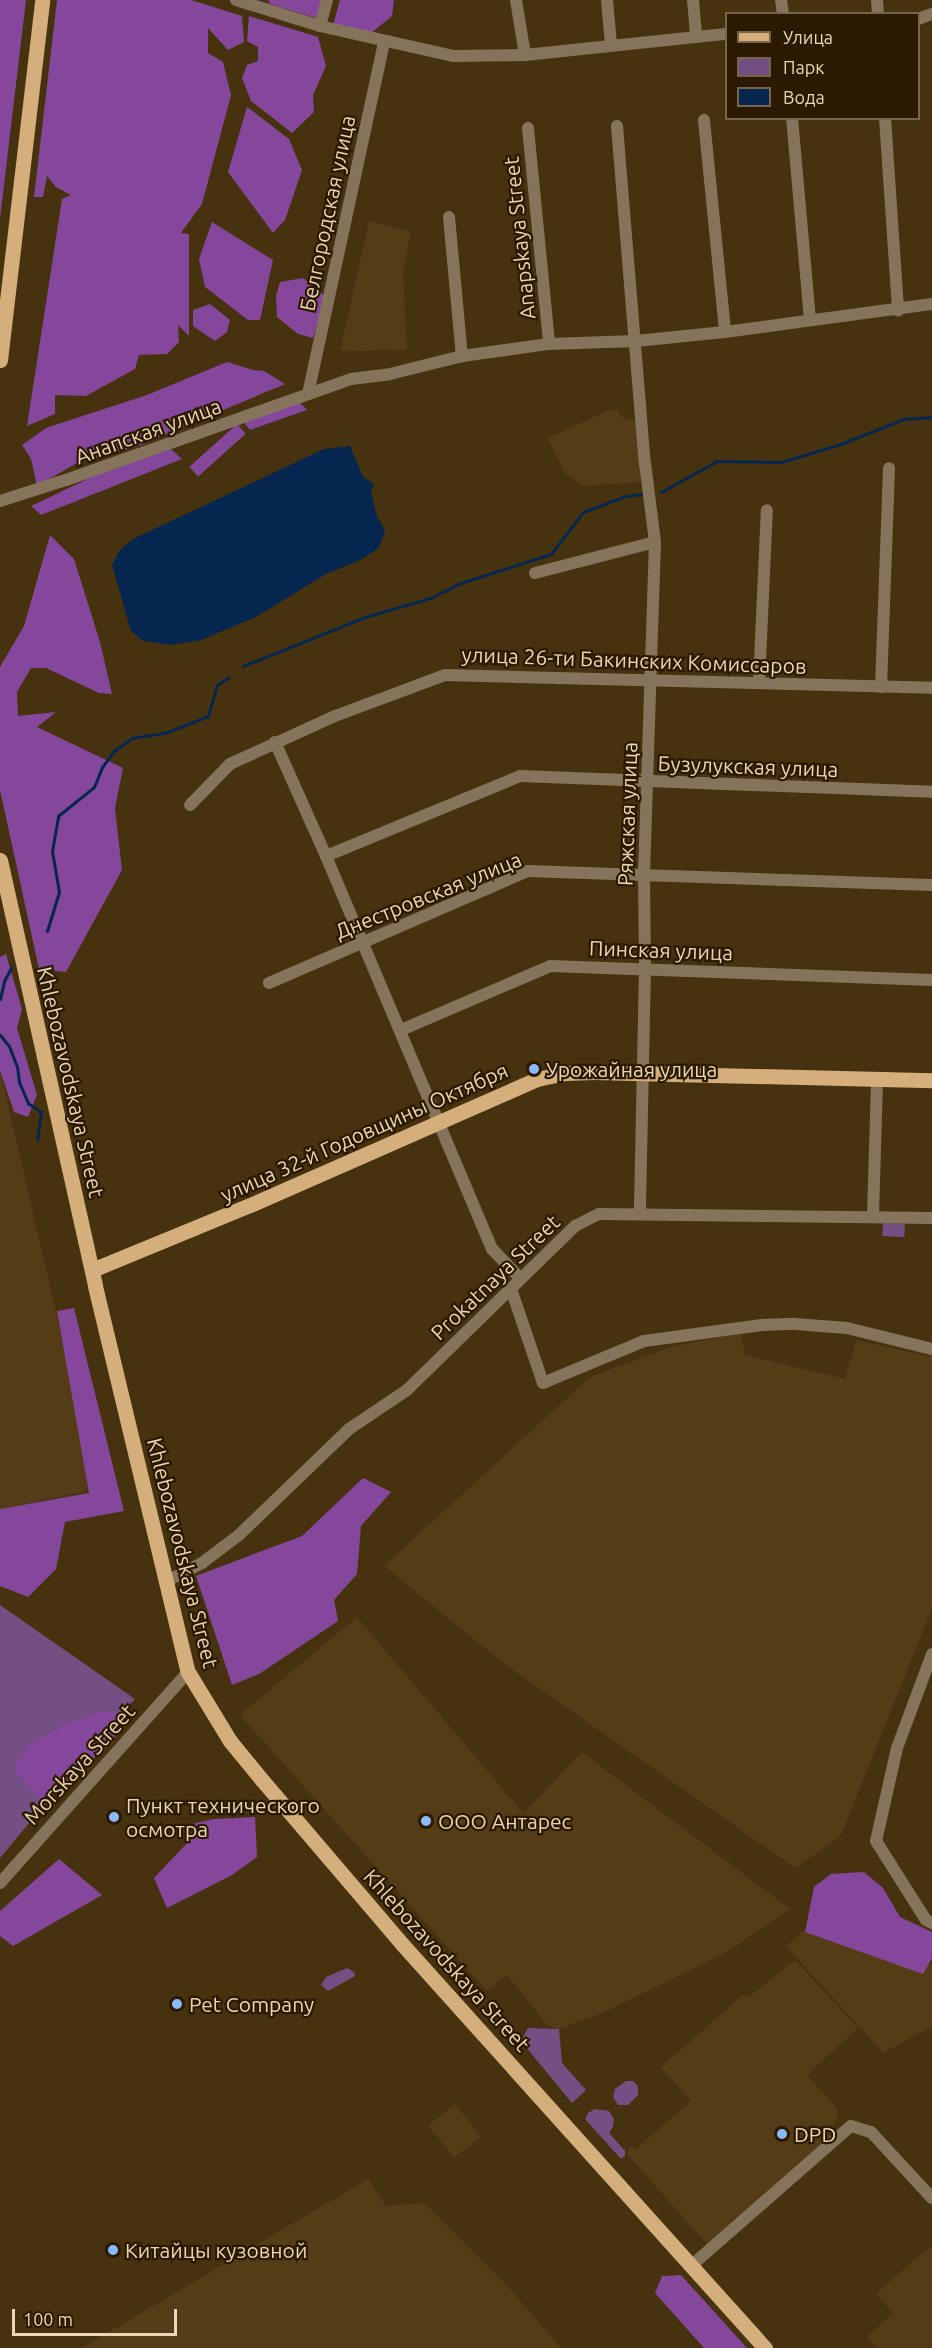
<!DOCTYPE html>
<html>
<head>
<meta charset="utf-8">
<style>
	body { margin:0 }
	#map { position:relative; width:932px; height:2348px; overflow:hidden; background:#473210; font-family:Ubuntu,sans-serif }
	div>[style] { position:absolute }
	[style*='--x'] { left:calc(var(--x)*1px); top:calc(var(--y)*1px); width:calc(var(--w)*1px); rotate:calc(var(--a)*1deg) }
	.built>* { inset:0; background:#543c16; transform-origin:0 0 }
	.green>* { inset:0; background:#744f83; transform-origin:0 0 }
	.forest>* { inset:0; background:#84479b; transform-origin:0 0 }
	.water>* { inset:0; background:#04264f }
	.stream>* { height:3px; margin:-1.5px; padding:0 1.5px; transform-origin:1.5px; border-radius:1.5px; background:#04264f }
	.minor>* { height:12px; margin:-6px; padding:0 6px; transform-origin:6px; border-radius:6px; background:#85745b }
	.major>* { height:15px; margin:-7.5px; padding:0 7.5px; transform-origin:7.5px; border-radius:7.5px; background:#d4af7b }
	.dots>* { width:16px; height:16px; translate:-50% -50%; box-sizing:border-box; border:3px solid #2b1a01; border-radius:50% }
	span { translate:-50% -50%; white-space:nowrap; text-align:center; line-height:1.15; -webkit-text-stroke:4.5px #2b1a01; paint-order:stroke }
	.street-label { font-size:21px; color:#ebd5b6 }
	.poi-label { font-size:21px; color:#ebd5b6 }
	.left { translate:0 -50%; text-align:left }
	.legend { position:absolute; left:725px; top:12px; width:195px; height:108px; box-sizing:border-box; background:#2b1a01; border:2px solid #786549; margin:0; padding:8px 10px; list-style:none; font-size:18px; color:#ebd5b6 }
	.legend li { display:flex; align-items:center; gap:12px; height:30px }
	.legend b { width:30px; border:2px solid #786549 }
	.scale { position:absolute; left:12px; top:2309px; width:165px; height:27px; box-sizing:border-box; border:3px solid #ebd5b6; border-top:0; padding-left:8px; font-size:18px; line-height:21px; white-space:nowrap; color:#ebd5b6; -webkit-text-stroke:4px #2b1a01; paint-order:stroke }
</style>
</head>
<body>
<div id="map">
	<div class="built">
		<i style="clip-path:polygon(369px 221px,411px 231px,403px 272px,407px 350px,340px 351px)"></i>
		<i style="clip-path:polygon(617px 409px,621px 417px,637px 422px,641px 482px,583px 486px,566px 474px,548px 438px,609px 410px)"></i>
		<i style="clip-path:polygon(0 1070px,95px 1480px,83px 1492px,0 1509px)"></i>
		<i style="clip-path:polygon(741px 1333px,745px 1355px,845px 1379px,856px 1340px,932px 1357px,932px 1609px,840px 1837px,795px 1868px,506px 1665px,384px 1566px,590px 1377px,671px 1347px)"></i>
		<i style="clip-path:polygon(357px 1617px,523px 1813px,582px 1752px,790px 1909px,725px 1953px,609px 2010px,559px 2029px,548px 2026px,507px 1975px,487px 1991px,240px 1715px)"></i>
		<i style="clip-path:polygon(818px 1918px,932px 1965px,932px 2026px,883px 2053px,786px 1946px)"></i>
		<i style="clip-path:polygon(795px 1960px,858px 2028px,807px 2075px,837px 2108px,838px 2114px,830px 2137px,708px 2245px,627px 2154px,630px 2147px,636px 2149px,691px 2101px,661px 2067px,743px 1995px,748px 1997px)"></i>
		<i style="left:455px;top:2104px;width:42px;height:34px;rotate:52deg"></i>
		<i style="clip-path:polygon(368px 2179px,386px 2206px,424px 2203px,510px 2289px,561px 2348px,82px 2348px)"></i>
		<i style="clip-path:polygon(932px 2247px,932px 2348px,877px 2348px,867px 2337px,893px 2313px,876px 2294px,924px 2251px)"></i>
	</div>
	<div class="green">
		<i style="left:883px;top:1223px;width:22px;height:13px;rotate:3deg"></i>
		<i style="clip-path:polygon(0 1605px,135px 1699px,122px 1712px,99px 1712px,66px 1723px,31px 1743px,40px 1799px,55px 1792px,0 1858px)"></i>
		<i style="clip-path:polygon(347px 1968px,354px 1972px,355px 1976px,328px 1991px,321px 1985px,326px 1977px)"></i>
		<i style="clip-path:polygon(528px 2028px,559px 2029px,562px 2063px,586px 2090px,572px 2103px,521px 2041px)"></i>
		<i style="clip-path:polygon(626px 2081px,633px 2081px,638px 2086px,638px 2095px,628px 2105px,618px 2105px,613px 2097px,615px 2089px)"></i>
		<i style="clip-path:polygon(595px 2109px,609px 2111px,614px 2119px,613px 2127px,609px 2133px,625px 2151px,625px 2156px,621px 2159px,585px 2119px,588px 2113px)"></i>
	</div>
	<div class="forest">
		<i style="clip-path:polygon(0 0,26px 0,0 219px)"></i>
		<i style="clip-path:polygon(57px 0,191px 0,242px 16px,244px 42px,228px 50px,208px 28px,208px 53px,223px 62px,231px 95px,202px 204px,181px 233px,189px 234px,189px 336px,178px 325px,179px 342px,167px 354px,139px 355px,135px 369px,86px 396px,55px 395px,55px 414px,27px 426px,62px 199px,71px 195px,56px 187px,47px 176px,43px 197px,34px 197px)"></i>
		<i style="clip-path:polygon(268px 0,332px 0,323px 20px,270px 4px)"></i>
		<i style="clip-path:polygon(340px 0,394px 0,392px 16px,370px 34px,333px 25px)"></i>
		<i style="clip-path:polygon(249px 16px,318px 37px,326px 66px,313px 95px,314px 112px,292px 133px,251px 101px,242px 78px,247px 65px,258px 61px,258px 47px,247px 41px)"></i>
		<i style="clip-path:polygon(247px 107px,289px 139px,302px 170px,285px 220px,273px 233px,228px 172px)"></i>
		<i style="clip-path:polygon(212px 222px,273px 260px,260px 320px,248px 320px,205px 287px,199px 259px)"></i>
		<i style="clip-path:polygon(303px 278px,326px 297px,313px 338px,298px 334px,277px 317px,276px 296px,280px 282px)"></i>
		<i style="clip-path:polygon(210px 304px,230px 320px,227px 332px,215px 341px,193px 326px,193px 310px)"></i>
		<i style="clip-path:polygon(227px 362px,253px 370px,264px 371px,285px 384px,202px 419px,188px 417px,188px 424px,142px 445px,77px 463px,37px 486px,31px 459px,22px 445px,46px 428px,147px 395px)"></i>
		<i style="clip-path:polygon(297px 400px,307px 410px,250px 430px,243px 421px)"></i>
		<i style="left:237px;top:424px;width:13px;height:64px;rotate:48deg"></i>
		<i style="clip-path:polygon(171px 449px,182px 459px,41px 515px,31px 506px,94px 476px)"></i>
		<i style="clip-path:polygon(50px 535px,74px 559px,100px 642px,112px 694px,99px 693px,46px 668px,31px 668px,17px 692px,18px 716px,56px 712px,37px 727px,123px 768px,115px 808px,122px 870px,66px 972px,39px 969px,0 790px,0 667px,24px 626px)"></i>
		<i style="clip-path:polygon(6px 954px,22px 1009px,17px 1028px,37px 1095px,28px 1117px,14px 1112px,0 1070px,0 957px)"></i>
		<i style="clip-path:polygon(74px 1308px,124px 1511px,65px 1522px,56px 1569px,28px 1597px,0 1586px,0 1509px,89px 1493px,57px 1311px)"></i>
		<i style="clip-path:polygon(363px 1478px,391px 1492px,361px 1526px,357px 1574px,334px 1600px,338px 1621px,259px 1674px,232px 1685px,196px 1576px,302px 1536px)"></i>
		<i style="clip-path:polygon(99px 1712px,122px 1712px,113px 1742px,55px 1792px,40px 1799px,13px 1768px,31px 1743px,66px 1723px)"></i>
		<i style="clip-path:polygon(255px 1817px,257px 1857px,232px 1875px,167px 1908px,154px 1878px,188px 1842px,195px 1823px,215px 1819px)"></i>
		<i style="clip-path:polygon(59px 1859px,102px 1895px,13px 1946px,0 1936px,0 1911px)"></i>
		<i style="clip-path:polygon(864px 1872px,883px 1888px,900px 1917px,932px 1932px,932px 1958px,923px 1974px,805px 1932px,814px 1887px,831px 1874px)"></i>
		<i style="clip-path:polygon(681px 2275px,747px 2348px,704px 2348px,655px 2293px,662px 2276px)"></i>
	</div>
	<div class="water">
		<i style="clip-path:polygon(350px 446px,363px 477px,374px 484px,371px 492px,377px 516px,385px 530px,379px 548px,360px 560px,326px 574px,256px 617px,201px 640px,171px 645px,143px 641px,131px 631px,112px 565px,119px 551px,133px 539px,324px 449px)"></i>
	</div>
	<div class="stream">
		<i style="--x:661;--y:492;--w:64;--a:-29"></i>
		<i style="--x:717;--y:461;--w:64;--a:0.9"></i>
		<i style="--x:781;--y:462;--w:59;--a:-16.6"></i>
		<i style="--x:838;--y:445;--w:71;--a:-21.5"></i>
		<i style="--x:904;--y:419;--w:28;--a:-4"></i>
		<i style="--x:243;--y:666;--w:131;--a:-21.9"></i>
		<i style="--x:365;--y:617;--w:68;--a:-16.3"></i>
		<i style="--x:430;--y:598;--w:34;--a:-26"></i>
		<i style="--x:461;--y:583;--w:95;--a:-17.9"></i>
		<i style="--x:551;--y:554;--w:53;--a:-52.7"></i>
		<i style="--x:583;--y:512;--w:46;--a:-20.4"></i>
		<i style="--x:626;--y:496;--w:16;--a:-7"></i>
		<i style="--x:47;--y:931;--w:41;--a:-72.9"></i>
		<i style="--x:59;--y:892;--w:42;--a:-99.7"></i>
		<i style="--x:52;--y:851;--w:36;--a:-80"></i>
		<i style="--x:58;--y:816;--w:46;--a:-38.9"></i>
		<i style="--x:94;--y:787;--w:22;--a:-68"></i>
		<i style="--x:102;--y:767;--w:21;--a:-53"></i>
		<i style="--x:115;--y:750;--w:21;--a:-35"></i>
		<i style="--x:132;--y:738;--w:33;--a:-9"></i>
		<i style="--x:165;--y:733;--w:46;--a:-21.6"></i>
		<i style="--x:208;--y:716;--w:32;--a:-74"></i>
		<i style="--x:217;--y:685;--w:14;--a:-34"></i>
		<i style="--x:0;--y:999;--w:18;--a:-77"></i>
		<i style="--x:4;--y:981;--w:15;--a:-62"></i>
		<i style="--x:0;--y:1035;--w:14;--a:51"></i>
		<i style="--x:9;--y:1046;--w:22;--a:69"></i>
		<i style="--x:17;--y:1067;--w:15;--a:82"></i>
		<i style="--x:19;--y:1082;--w:23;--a:67"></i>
		<i style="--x:28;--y:1103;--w:16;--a:35"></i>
		<i style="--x:41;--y:1112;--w:28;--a:98"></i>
	</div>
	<div class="minor">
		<i style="--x:236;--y:0;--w:88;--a:17.2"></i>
		<i style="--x:320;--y:26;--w:136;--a:12.7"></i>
		<i style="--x:453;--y:56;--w:72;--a:-0.8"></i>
		<i style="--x:525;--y:55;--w:202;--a:-6"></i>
		<i style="--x:516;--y:0;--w:56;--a:80.7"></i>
		<i style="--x:607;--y:0;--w:45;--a:84.9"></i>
		<i style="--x:693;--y:0;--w:37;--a:85"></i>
		<i style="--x:781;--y:0;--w:14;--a:82"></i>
		<i style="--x:877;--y:0;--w:14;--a:86"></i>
		<i style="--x:918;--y:19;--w:15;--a:-20"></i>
		<i style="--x:320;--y:26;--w:27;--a:-75"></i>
		<i style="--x:792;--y:118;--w:202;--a:84.9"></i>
		<i style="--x:885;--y:118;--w:193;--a:86.1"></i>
		<i style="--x:704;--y:120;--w:213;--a:84.3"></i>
		<i style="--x:617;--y:126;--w:338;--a:85.3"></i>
		<i style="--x:645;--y:463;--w:80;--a:82.8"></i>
		<i style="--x:528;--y:128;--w:217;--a:84.4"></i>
		<i style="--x:449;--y:217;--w:140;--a:84.7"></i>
		<i style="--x:308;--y:394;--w:361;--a:-77.8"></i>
		<i style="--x:0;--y:501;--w:69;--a:-17.7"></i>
		<i style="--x:66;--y:480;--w:302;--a:-19.5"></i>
		<i style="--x:351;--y:379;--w:39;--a:-7"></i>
		<i style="--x:390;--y:374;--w:74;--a:-14"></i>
		<i style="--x:462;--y:356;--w:88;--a:-7.9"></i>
		<i style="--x:549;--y:344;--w:87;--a:-2"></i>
		<i style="--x:636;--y:341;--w:89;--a:-5.8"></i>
		<i style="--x:725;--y:332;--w:209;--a:-7.7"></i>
		<i style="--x:535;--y:573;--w:124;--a:-14.5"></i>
		<i style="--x:655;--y:542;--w:332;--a:91.9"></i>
		<i style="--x:644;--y:874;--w:94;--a:89.4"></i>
		<i style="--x:645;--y:968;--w:244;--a:91.2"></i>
		<i style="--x:759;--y:683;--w:173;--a:-87.4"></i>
		<i style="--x:881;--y:687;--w:219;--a:-87.9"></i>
		<i style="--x:275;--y:742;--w:125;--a:65.9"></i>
		<i style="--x:326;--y:856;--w:427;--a:67.1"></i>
		<i style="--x:492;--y:1249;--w:40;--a:46"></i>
		<i style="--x:190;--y:805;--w:57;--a:-45.7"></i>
		<i style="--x:230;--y:764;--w:115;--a:-24.6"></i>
		<i style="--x:335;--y:716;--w:117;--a:-20.4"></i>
		<i style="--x:445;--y:675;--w:487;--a:1.5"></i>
		<i style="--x:326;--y:856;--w:210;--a:-22.4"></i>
		<i style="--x:520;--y:776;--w:412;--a:2.2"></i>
		<i style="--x:269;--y:983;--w:282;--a:-23.4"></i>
		<i style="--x:528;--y:871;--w:404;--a:2"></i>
		<i style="--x:401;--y:1030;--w:162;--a:-23.2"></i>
		<i style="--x:550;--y:966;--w:382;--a:2.1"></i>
		<i style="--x:873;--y:1216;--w:137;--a:-88.3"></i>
		<i style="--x:511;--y:1289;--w:99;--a:71.2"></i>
		<i style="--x:543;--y:1383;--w:109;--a:-22.6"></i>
		<i style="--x:644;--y:1341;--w:119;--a:-7.7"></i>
		<i style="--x:762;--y:1325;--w:33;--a:-2"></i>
		<i style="--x:795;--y:1324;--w:52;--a:4.4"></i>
		<i style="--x:847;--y:1328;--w:88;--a:13.9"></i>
		<i style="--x:165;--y:1582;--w:42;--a:-27.2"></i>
		<i style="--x:202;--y:1563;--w:46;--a:-37.1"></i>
		<i style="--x:239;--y:1535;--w:153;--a:-43.9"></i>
		<i style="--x:349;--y:1429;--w:70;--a:-33.9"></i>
		<i style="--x:407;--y:1390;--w:235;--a:-44.3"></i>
		<i style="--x:575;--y:1226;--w:27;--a:-27"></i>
		<i style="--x:599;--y:1214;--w:333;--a:0.7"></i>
		<i style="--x:932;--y:1654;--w:100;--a:110.4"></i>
		<i style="--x:897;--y:1748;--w:95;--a:102.7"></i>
		<i style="--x:876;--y:1841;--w:93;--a:57.7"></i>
		<i style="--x:926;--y:1920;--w:7;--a:27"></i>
		<i style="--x:0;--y:1883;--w:283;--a:-48.3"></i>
		<i style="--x:692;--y:2265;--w:211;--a:-41.2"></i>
		<i style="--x:851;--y:2126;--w:21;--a:17"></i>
		<i style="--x:871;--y:2132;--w:90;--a:47.3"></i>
	</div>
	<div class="major">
		<i style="--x:0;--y:360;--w:362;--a:-83.3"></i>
		<i style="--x:0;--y:860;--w:436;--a:77.4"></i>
		<i style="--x:95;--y:1286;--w:397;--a:76.5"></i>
		<i style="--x:188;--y:1672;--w:81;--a:58.7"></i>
		<i style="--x:230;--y:1741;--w:50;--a:50.6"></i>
		<i style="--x:262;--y:1780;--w:216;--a:49.5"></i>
		<i style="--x:402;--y:1944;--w:543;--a:48.06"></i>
		<i style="--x:92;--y:1270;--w:171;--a:-22.4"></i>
		<i style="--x:250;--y:1205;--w:313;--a:-23.7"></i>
		<i style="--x:537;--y:1079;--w:30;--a:-12"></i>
		<i style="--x:566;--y:1073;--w:27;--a:-2"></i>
		<i style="--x:593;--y:1072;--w:339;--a:1.4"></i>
	</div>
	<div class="dots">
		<i style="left:534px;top:1069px;background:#89bafc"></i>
		<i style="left:114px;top:1817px;background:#89bafc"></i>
		<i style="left:426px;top:1821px;background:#89bafc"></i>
		<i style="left:177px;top:2004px;background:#89bafc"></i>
		<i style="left:782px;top:2134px;background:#89bafc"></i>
		<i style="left:113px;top:2250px;background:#89bafc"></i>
	</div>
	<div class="street-label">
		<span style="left:327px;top:213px;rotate:-78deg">Белгородская улица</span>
		<span style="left:519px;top:238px;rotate:-96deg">Anapskaya Street</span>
		<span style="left:148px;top:431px;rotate:-20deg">Анапская улица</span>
		<span style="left:634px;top:660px;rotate:2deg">улица 26-ти Бакинских Комиссаров</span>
		<span style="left:748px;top:766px;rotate:2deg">Бузулукская улица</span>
		<span style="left:627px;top:814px;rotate:-88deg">Ряжская улица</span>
		<span style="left:428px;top:895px;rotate:-22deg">Днестровская улица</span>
		<span style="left:661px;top:950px;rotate:2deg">Пинская улица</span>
		<span style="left:71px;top:1082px;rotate:77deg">Khlebozavodskaya Street</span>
		<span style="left:364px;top:1132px;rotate:-24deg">улица 32-й Годовщины Октября</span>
		<span style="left:495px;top:1277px;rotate:-44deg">Prokatnaya Street</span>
		<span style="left:183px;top:1553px;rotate:76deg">Khlebozavodskaya Street</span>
		<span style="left:79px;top:1764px;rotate:-48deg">Morskaya Street</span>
		<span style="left:447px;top:1960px;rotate:48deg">Khlebozavodskaya Street</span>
	</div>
	<div class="poi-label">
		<span class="left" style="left:546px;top:1069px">Урожайная улица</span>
		<span class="left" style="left:126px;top:1817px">Пункт технического<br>осмотра</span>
		<span class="left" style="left:438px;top:1821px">ООО Антарес</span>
		<span class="left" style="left:189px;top:2004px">Pet Company</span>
		<span class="left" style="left:794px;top:2134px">DPD</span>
		<span class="left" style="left:125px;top:2250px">Китайцы кузовной</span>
	</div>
	<ul class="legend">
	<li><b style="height:8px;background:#d4af7b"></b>Улица</li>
	<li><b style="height:16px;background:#744f83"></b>Парк</li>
	<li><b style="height:16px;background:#04264f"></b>Вода</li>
	</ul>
	<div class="scale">100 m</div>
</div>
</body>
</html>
